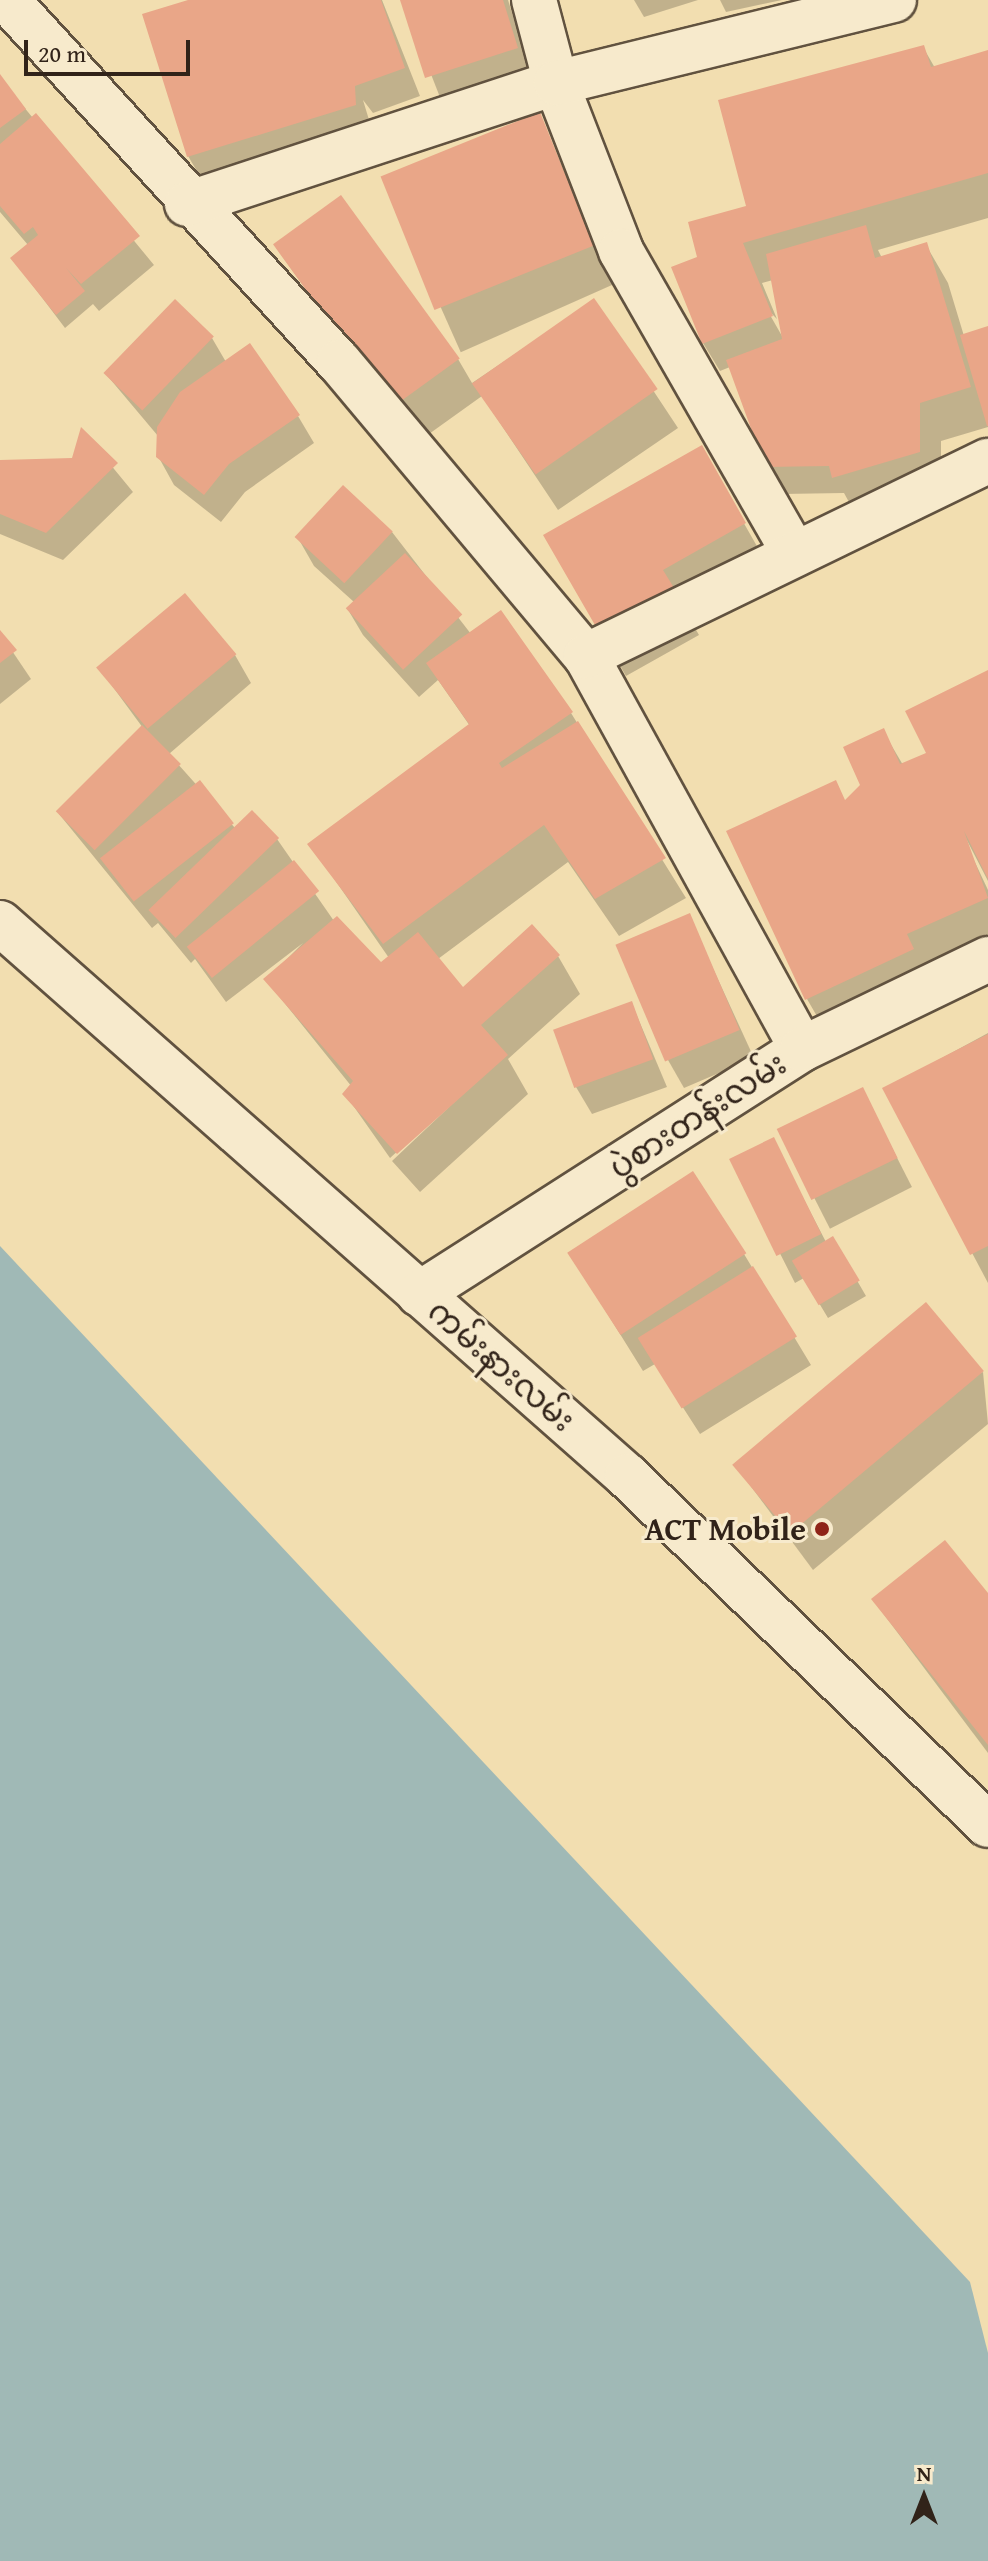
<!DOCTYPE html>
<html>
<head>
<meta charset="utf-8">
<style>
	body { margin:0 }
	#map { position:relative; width:988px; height:2561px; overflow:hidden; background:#f2deb0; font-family:"Gentium Book Plus","Noto Sans Myanmar",serif }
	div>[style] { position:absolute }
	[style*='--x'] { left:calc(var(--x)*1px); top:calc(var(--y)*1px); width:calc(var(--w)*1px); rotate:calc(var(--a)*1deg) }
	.water>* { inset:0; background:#a0b9b6 }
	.shadow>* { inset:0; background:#0003; transform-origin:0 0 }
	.building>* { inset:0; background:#e9a688; transform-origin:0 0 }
	.roads { filter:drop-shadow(2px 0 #61523f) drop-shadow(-2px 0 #61523f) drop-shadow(0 2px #61523f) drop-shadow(0 -2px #61523f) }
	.minor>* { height:44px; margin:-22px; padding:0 22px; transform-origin:22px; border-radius:22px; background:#f7eacc }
	.dots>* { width:22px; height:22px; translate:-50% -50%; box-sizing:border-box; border:4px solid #f7eacc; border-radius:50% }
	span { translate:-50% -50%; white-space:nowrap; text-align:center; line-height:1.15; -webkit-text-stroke:6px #f7eacc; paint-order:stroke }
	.street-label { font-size:32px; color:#312319 }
	.poi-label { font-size:32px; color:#312319; font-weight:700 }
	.right { translate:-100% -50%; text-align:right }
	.north { position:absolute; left:884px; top:2457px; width:80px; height:80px; -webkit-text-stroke:6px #f7eacc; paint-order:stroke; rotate:0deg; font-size:22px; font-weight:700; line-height:32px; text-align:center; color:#312319 }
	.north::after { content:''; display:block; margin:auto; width:28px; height:36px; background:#312319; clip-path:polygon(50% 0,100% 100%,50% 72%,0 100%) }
	.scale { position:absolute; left:24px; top:40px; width:166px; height:36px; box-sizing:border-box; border:4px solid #312319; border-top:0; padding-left:10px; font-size:24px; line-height:28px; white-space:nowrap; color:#312319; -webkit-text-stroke:6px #f7eacc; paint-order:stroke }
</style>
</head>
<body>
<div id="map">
	<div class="water">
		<i style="clip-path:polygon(0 1246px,970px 2282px,988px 2353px,988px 2561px,0 2561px)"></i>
	</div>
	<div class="shadow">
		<i style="clip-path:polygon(195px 0,382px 0,420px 96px,373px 113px,363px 100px,376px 143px,211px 195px,188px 156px)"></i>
		<i style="clip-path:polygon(402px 0,508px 0,532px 76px,443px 105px)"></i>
		<i style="clip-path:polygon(634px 0,698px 0,644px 17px)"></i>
		<i style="clip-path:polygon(720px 0,782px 0,726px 12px)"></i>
		<i style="clip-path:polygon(evenodd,923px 47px,935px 68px,988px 53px,988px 218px,878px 250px,882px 258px,926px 245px,948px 283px,964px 336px,988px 329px,988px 427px,941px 441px,941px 491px,856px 515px,844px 493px,783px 494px,730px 367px,720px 371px,703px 343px,700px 260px,923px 47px,773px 280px,782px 336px,766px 308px,777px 319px,762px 283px,773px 280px)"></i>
		<i style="clip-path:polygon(0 78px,154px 265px,99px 311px,93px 304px,65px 328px,12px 258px,28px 245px,0 212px)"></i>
		<i style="left:539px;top:115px;width:185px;height:168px;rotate:66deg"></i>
		<i style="clip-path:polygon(275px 246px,458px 359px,472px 383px,594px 301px,678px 428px,558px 510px,482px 396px,415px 444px)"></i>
		<i style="clip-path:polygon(212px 338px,226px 362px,298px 416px,314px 443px,245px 492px,221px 522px,174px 485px,158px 456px,158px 436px,105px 373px)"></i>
		<i style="clip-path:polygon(82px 430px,133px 492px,63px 560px,0 534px,0 462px,74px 460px)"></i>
		<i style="clip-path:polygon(701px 448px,766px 562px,684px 609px,699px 635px,626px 676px,546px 535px)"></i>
		<i style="clip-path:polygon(392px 532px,471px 634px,571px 713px,686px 898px,619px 936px,568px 862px,438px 959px,463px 989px,558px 956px,580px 994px,508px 1059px,528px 1094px,420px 1192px,392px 1161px,503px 1056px,390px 1158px,345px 1094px,352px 1087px,266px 980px,303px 943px,226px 1002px,195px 959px,191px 963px,158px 923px,152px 928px,59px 814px,143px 728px,99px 668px,235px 655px,251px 683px,169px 754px,235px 828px,277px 839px,334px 921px,393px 982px,389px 958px,310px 844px,470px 726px,438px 680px,419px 697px,363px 635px,347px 608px,354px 602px,314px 566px,298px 538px)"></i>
		<i style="clip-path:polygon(0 633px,31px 679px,0 704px)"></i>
		<i style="clip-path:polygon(988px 672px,988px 881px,942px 792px,988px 890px,988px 946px,829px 1037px,807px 999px,846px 802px,862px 785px,883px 731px,903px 765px,928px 754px)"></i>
		<i style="clip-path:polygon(689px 916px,754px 1058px,684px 1088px,668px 1060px)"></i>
		<i style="clip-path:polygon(632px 1004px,667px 1087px,592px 1114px,576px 1087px)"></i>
		<i style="clip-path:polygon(988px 1033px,988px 1283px,885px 1089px)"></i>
		<i style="left:862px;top:1089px;width:110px;height:92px;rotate:63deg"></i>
		<i style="clip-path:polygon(773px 1140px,826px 1242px,833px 1239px,866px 1296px,828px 1318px,804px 1278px,795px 1283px,732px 1159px)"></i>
		<i style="clip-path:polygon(569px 1252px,744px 1254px,811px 1365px,700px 1434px,655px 1364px,643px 1371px)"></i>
		<i style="clip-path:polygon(983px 1372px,988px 1424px,813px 1570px,735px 1465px)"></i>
		<i style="clip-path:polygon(988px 1596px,988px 1753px,873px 1600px)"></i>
	</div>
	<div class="building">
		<i style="clip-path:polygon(188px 0,381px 0,405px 68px,355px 86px,356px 105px,187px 157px,142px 14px)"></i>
		<i style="clip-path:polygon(400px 0,503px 0,518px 48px,425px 78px)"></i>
		<i style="clip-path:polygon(924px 45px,931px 67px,988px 50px,988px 173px,743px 243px,773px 316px,702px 344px,671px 267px,697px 257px,688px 222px,746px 206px,718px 100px)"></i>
		<i style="clip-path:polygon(0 74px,26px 109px,0 128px)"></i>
		<i style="left:540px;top:112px;width:144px;height:172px;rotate:68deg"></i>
		<i style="clip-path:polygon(36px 113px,140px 236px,81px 284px,66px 268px,85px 291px,56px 315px,10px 258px,38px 235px,33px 227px,24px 234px,0 206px,0 144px)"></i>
		<i style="left:341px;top:195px;width:202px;height:84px;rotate:54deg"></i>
		<i style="clip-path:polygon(866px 225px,875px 258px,927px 242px,971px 387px,920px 403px,920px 452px,832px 478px,829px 466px,765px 467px,726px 360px,782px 339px,766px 254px)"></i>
		<i style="left:594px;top:298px;width:111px;height:149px;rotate:55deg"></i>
		<i style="left:175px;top:299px;width:54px;height:103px;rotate:44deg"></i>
		<i style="clip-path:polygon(988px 326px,988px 426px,987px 426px,960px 335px)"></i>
		<i style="clip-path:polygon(250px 343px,300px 415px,229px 464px,204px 495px,156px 457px,157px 427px,180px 392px)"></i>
		<i style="clip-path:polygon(81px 427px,118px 463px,46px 533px,0 514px,0 460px,72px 458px)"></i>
		<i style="clip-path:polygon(702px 445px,746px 523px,663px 570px,679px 596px,603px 639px,543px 535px)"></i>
		<i style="left:343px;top:485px;width:68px;height:71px;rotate:43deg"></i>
		<i style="left:405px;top:553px;width:84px;height:81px;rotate:47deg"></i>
		<i style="left:185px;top:593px;width:80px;height:116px;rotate:50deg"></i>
		<i style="clip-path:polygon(501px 610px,573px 712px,499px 763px,502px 768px,578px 721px,666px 858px,595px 899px,544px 825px,383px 944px,307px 844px,469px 724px,426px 663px)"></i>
		<i style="clip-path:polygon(0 630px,17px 650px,0 663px)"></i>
		<i style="clip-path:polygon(988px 670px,988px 879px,964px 831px,988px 898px,907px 934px,914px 949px,805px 1000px,726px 831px,836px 780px,845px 800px,860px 785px,843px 747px,884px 728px,900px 764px,926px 753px,905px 711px)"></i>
		<i style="left:142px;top:725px;width:55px;height:122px;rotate:45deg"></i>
		<i style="left:200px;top:780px;width:55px;height:127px;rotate:52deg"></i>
		<i style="left:252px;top:810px;width:39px;height:144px;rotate:46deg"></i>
		<i style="left:294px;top:860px;width:40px;height:138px;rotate:51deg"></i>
		<i style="left:690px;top:913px;width:127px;height:81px;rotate:67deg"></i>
		<i style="clip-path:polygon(337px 916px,381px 962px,418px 932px,463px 987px,532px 924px,560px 955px,481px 1025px,508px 1055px,397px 1154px,342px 1094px,353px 1081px,263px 979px)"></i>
		<i style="left:632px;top:1001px;width:62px;height:84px;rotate:70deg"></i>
		<i style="clip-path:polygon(988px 1034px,988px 1246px,970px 1255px,882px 1088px)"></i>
		<i style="left:863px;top:1087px;width:79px;height:96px;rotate:64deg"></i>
		<i style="left:774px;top:1137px;width:108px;height:50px;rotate:64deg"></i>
		<i style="left:693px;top:1171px;width:98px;height:150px;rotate:57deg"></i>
		<i style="left:833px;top:1236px;width:52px;height:48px;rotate:59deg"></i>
		<i style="left:753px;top:1266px;width:83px;height:136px;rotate:58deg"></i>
		<i style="left:926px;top:1302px;width:90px;height:253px;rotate:50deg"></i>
		<i style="clip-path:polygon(945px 1540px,988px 1593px,988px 1745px,871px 1599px)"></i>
	</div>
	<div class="roads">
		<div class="minor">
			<i style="--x:7;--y:0;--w:491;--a:47.5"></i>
			<i style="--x:339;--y:362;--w:384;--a:50"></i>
			<i style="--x:586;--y:656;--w:448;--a:61.2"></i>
			<i style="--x:534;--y:0;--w:86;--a:75.2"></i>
			<i style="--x:556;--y:83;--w:180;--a:68.8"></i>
			<i style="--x:621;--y:251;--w:348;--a:60.2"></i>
			<i style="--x:187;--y:204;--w:388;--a:-18.2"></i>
			<i style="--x:556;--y:83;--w:348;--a:-13.8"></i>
			<i style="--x:586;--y:656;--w:447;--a:-25.9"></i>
			<i style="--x:0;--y:923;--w:836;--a:41.41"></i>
			<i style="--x:627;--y:1476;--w:502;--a:44.03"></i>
			<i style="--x:419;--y:1294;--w:455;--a:-32.6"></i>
			<i style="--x:802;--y:1049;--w:207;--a:-25.8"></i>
		</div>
	</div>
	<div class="dots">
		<i style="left:822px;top:1529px;background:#8f2418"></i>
	</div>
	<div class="street-label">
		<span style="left:698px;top:1116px;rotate:-33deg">ပွဲစားတန်းလမ်း</span>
		<span style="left:501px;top:1366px;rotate:41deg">ကမ်းနားလမ်း</span>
	</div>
	<div class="poi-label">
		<span class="right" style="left:806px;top:1529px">ACT Mobile</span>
	</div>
	<div class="north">N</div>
	<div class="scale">20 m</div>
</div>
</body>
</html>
